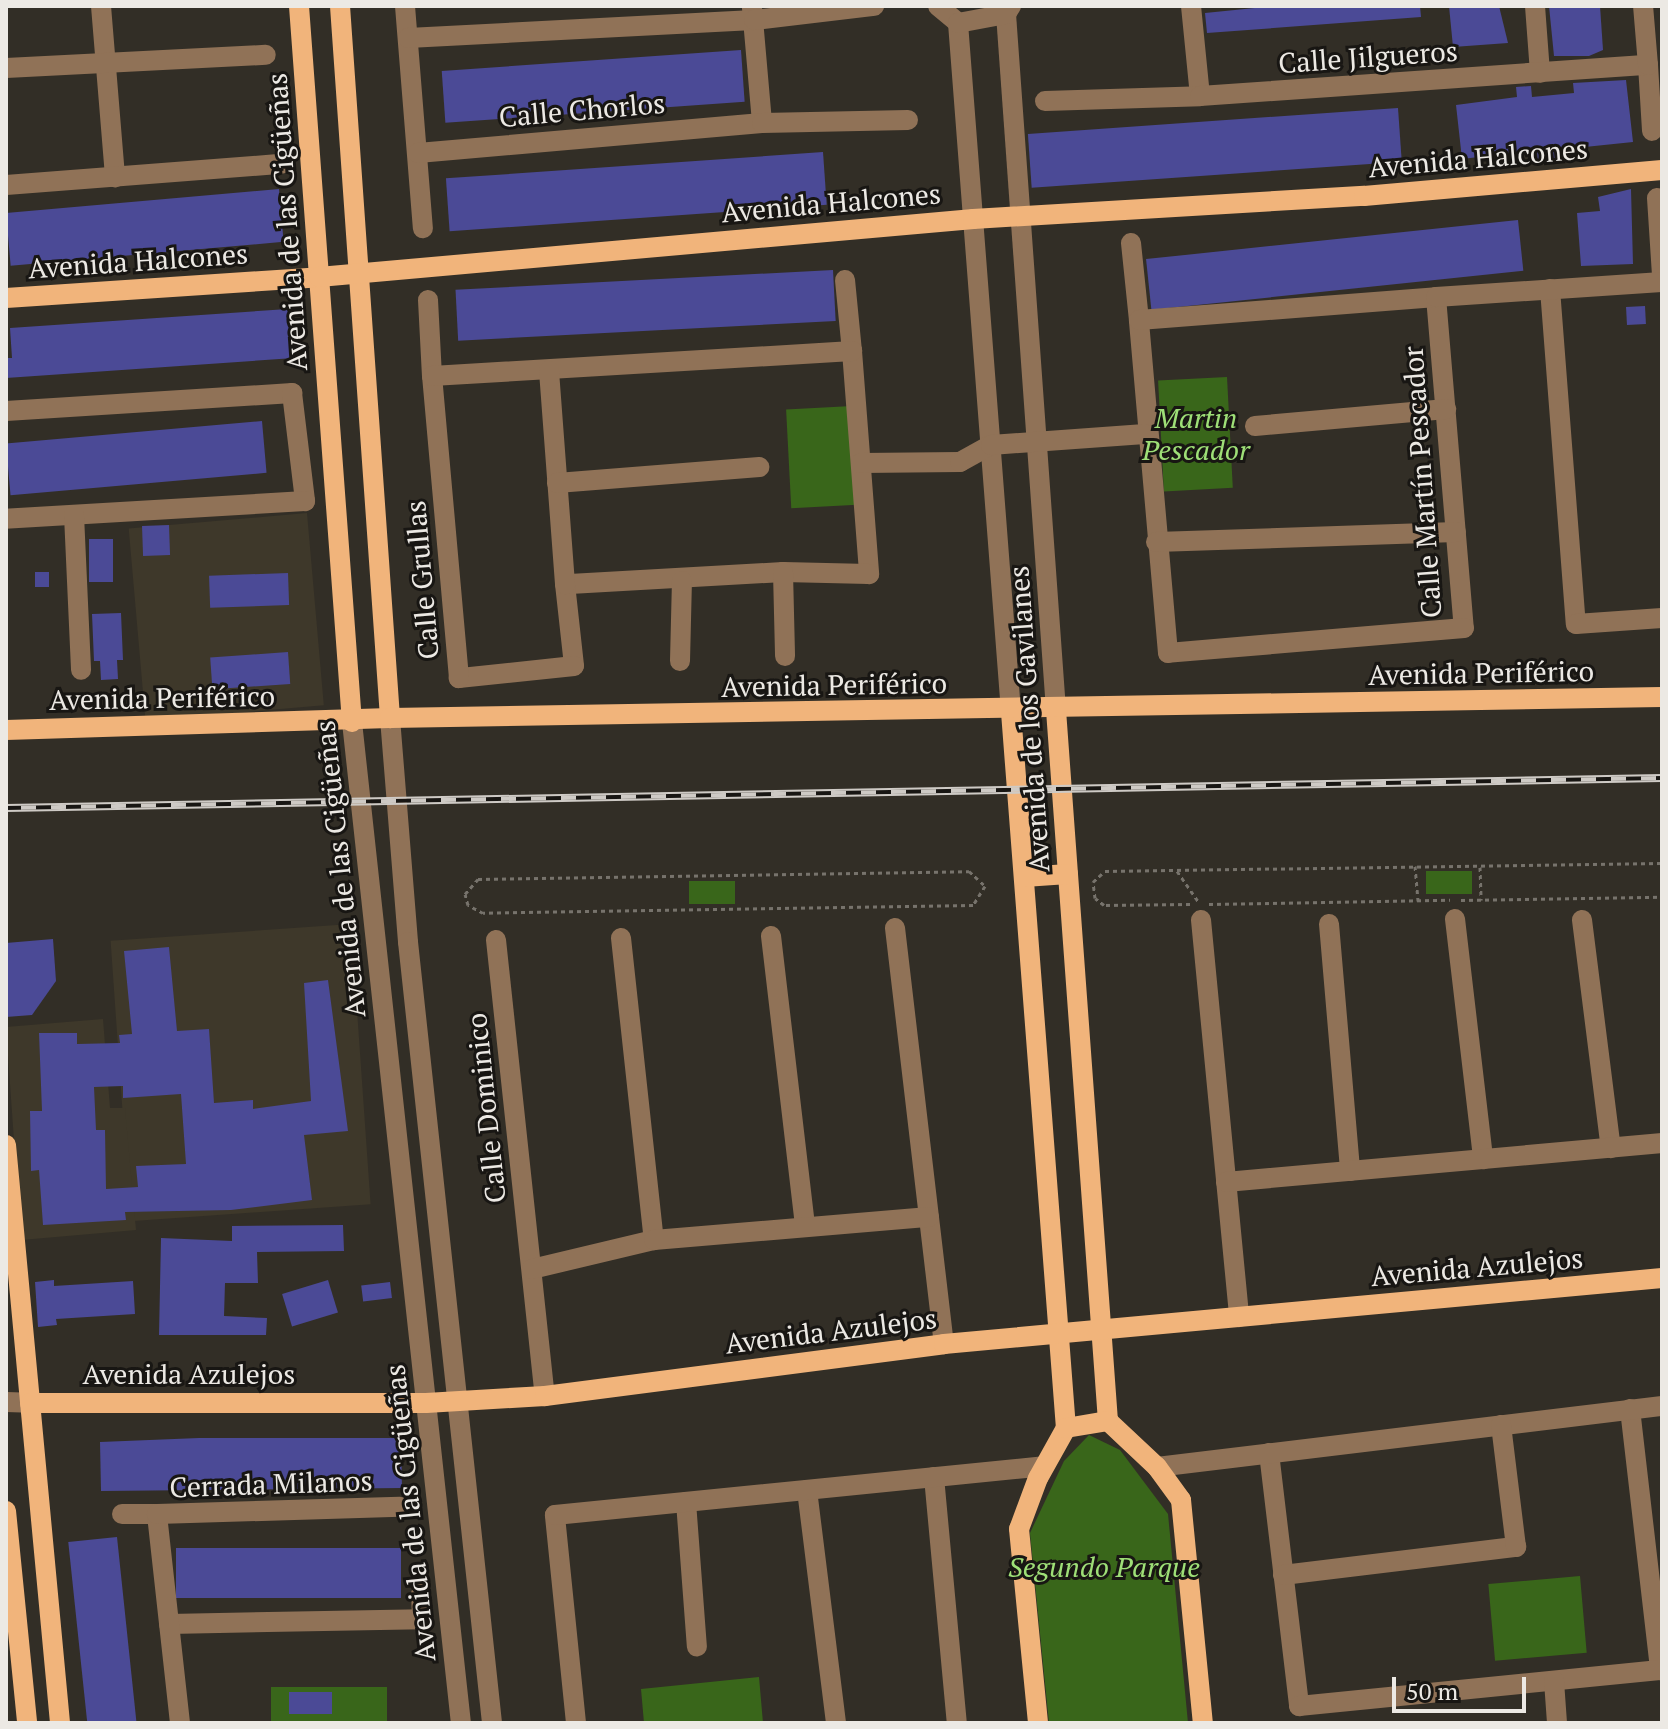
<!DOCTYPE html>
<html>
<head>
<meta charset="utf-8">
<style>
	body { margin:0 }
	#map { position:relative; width:1668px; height:1729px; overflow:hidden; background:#322e26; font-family:"PT Serif",serif }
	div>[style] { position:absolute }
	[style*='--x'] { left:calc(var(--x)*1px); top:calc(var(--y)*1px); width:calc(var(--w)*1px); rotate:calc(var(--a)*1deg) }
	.built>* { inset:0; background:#3e382a; transform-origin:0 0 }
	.green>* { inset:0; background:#39661a; transform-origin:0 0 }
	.building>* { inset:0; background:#4b4a96; transform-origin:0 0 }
	.path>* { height:3px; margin-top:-1.5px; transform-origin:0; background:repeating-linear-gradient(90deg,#77736c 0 4px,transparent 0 8px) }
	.minor>* { height:20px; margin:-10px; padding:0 10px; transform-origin:10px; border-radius:10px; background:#907257 }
	.major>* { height:20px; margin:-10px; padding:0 10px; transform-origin:10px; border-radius:10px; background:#f1b47b }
	.rail>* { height:8px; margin-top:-4px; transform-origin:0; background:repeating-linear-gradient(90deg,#181613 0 15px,#cecac5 0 30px); box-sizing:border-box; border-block:2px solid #cecac5 }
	span { translate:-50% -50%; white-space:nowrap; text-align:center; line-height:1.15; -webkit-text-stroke:6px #181613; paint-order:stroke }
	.street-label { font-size:28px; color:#ece9e4 }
	.park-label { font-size:28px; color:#9edf77; font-style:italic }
	.frame { position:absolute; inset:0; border:8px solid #ece9e4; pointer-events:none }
	.scale { position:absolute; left:1392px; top:1677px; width:134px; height:36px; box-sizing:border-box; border:4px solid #ece9e4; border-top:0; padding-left:10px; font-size:24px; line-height:28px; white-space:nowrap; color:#ece9e4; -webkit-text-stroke:6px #181613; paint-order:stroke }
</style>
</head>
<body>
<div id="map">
	<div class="built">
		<i style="left:307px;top:513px;width:193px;height:179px;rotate:85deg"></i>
		<i style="left:351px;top:924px;width:281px;height:241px;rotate:86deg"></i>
		<i style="clip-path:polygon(103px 1019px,110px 1108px,125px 1108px,136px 1230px,21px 1240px,6px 1027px)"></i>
	</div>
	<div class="green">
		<i style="left:1227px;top:377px;width:111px;height:69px;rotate:87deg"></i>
		<i style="left:852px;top:406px;width:99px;height:66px;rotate:87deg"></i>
		<i style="left:1426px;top:871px;width:46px;height:23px"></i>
		<i style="left:689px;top:881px;width:46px;height:23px"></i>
		<i style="clip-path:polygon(1089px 1435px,1120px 1450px,1168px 1514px,1188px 1723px,1049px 1723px,1030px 1533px,1064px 1461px)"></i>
		<i style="left:1580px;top:1576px;width:77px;height:92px;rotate:85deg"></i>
		<i style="clip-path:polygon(759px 1677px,763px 1723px,644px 1723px,641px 1689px)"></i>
		<i style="left:271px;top:1687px;width:116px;height:36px"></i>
	</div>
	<div class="building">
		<i style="clip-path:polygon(1275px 6px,1420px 6px,1421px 17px,1207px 33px,1205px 13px)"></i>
		<i style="clip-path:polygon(1449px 6px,1499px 6px,1508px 43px,1453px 47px)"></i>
		<i style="clip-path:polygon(1549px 6px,1600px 6px,1603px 50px,1589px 56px,1554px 56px)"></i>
		<i style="left:741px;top:50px;width:52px;height:300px;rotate:86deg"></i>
		<i style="clip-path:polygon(1626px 80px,1633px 142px,1556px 150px,1558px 160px,1538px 162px,1537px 150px,1462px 159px,1456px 105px,1517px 97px,1516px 87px,1531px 86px,1532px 97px,1574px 93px,1573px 83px)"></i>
		<i style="left:1398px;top:108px;width:54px;height:371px;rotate:86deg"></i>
		<i style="left:823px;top:152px;width:53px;height:378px;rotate:86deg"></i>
		<i style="left:279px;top:189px;width:53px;height:274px;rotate:85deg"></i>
		<i style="clip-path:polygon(1631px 189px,1633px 264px,1581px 266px,1577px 213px,1600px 211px,1598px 197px)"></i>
		<i style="left:1518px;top:220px;width:51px;height:374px;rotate:84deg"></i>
		<i style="left:833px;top:270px;width:51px;height:378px;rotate:87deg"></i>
		<i style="left:1645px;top:306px;width:18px;height:19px;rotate:87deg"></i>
		<i style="clip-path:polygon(288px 309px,294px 358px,6px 378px,6px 358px,12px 358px,10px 328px)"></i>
		<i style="left:262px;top:421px;width:52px;height:257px;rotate:85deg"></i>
		<i style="left:169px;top:525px;width:30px;height:27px;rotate:88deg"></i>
		<i style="left:89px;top:539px;width:24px;height:43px"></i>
		<i style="left:35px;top:572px;width:14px;height:15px"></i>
		<i style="left:288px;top:573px;width:32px;height:79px;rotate:88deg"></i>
		<i style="clip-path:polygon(121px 613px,123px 660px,117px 660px,118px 679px,101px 680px,100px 661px,94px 661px,92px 614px)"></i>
		<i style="left:288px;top:652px;width:32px;height:78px;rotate:86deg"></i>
		<i style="clip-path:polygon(53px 939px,56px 981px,32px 1015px,6px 1017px,6px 943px)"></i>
		<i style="clip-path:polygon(evenodd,169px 947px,177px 1031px,209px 1029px,214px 1103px,253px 1100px,253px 1109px,311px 1101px,304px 983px,328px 980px,348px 1131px,304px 1135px,312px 1200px,231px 1210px,125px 1212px,126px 1220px,43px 1225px,39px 1170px,31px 1171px,30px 1111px,42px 1111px,39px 1033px,77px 1033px,77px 1044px,120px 1043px,119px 1035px,132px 1034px,124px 951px,169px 947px,123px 1086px,123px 1098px,181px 1094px,186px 1164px,136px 1166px,138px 1187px,106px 1189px,105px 1130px,96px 1130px,94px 1087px,123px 1086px)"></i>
		<i style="clip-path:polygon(343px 1225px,344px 1251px,257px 1252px,258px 1283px,225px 1283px,224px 1316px,267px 1318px,266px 1335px,159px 1335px,161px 1238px,232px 1241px,232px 1226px)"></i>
		<i style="clip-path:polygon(54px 1280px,54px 1286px,133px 1281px,135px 1314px,56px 1319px,57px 1325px,38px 1327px,35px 1282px)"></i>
		<i style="left:328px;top:1280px;width:34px;height:48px;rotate:73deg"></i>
		<i style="left:390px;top:1282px;width:16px;height:29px;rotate:83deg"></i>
		<i style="clip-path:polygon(199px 1438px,401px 1438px,402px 1488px,101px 1491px,100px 1442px)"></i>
		<i style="left:117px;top:1537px;width:187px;height:49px;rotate:84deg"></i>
		<i style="left:401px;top:1548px;width:50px;height:225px;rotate:90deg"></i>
		<i style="left:289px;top:1692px;width:43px;height:22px"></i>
	</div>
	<div class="path">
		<i style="--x:1415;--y:866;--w:35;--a:85"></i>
		<i style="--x:1480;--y:867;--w:33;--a:88"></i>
		<i style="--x:969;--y:871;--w:22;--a:43"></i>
		<i style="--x:985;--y:886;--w:22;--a:122"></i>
		<i style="--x:973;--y:905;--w:490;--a:179.1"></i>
		<i style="--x:483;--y:913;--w:17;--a:-152"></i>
		<i style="--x:468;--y:905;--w:11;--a:-105"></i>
		<i style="--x:465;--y:894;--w:20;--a:-49"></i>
		<i style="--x:478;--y:879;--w:491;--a:-0.9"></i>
		<i style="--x:1177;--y:871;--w:37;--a:55"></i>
		<i style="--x:1461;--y:900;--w:201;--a:-0.9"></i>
		<i style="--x:1190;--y:904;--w:86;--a:179.3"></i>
		<i style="--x:1104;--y:905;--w:11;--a:-142"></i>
		<i style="--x:1095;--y:898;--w:16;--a:-97"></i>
		<i style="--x:1093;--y:882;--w:16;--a:-43"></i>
		<i style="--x:1105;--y:871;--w:557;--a:-0.82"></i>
		<i style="--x:1209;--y:904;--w:241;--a:-1"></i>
	</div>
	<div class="minor">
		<i style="--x:101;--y:6;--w:172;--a:85.3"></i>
		<i style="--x:405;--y:6;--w:223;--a:85.4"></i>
		<i style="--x:938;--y:6;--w:26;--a:40"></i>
		<i style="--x:958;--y:23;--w:691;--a:85.6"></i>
		<i style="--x:1011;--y:6;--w:9;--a:122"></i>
		<i style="--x:1006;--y:14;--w:698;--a:85.89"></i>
		<i style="--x:1191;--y:6;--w:90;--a:84.3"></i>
		<i style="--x:1535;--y:6;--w:67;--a:85.7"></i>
		<i style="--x:752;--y:8;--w:115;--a:85"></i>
		<i style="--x:958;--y:23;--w:49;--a:-10.6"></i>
		<i style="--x:408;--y:38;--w:346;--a:-3"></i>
		<i style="--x:754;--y:20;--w:121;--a:-6.7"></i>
		<i style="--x:1648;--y:65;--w:66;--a:86.5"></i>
		<i style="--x:6;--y:68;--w:260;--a:-2.9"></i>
		<i style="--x:1045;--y:101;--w:155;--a:-1.8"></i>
		<i style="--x:1200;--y:96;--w:449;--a:-4"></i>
		<i style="--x:1648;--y:65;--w:59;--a:-94.8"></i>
		<i style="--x:418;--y:153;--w:345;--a:-5"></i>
		<i style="--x:762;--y:123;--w:146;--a:-1.2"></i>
		<i style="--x:6;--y:185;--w:276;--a:-4.4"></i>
		<i style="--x:1657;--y:198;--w:77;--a:86.3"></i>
		<i style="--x:1131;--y:243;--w:77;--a:84.1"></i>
		<i style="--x:845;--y:280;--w:71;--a:84.4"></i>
		<i style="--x:1550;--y:289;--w:336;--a:85.6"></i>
		<i style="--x:1576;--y:624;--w:86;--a:-4"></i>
		<i style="--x:1436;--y:297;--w:332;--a:85.2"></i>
		<i style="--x:1464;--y:628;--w:297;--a:175.2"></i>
		<i style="--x:1168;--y:653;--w:334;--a:-95"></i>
		<i style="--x:1139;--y:320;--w:298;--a:-4.4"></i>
		<i style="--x:1436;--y:297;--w:226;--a:-3.8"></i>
		<i style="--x:428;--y:300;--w:76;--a:87"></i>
		<i style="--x:852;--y:351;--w:224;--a:85.6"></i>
		<i style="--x:869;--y:574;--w:86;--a:-178.7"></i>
		<i style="--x:783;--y:572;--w:218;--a:176.8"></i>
		<i style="--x:565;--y:584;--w:82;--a:83.7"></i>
		<i style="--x:574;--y:666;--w:116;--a:174"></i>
		<i style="--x:459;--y:678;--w:303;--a:-95.1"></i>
		<i style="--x:432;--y:376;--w:421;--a:-3.4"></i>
		<i style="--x:549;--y:371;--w:214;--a:85.7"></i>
		<i style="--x:6;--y:411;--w:287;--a:-3.6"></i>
		<i style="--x:292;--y:393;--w:109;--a:83.1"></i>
		<i style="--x:305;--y:501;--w:300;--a:176.6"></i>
		<i style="--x:1255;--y:426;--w:192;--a:-5.1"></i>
		<i style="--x:861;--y:463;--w:99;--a:-0.6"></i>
		<i style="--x:960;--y:462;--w:35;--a:-29"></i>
		<i style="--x:991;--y:445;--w:154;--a:-4.1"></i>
		<i style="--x:557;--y:483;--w:203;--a:-4.5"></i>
		<i style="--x:74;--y:515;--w:155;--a:87.4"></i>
		<i style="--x:1156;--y:542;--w:300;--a:-1.9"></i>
		<i style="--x:783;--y:572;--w:84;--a:88.6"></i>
		<i style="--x:680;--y:661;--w:80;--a:-88.6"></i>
		<i style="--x:390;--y:718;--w:225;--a:85.4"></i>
		<i style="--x:408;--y:942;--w:786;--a:83.86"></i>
		<i style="--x:352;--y:722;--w:1007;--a:83.79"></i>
		<i style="--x:1455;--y:919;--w:242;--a:83.3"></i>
		<i style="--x:1201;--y:920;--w:399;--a:84.5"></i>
		<i style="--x:1582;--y:920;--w:230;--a:82.8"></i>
		<i style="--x:1329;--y:924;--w:248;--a:85.1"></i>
		<i style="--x:895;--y:928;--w:419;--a:83.3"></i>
		<i style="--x:771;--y:936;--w:293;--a:83.3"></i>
		<i style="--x:621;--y:938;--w:304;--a:83.8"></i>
		<i style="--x:496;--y:940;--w:459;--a:83.9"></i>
		<i style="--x:1226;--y:1182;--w:438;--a:-5.1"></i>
		<i style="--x:532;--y:1269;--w:125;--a:-13.4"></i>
		<i style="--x:654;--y:1240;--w:276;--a:-4.8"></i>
		<i style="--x:6;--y:1402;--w:24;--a:2"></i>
		<i style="--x:1630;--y:1409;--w:263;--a:83.4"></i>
		<i style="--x:1269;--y:1453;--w:255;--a:83.2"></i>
		<i style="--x:1299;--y:1706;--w:365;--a:-5.7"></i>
		<i style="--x:1157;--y:1467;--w:509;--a:-6.89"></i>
		<i style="--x:934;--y:1477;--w:247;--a:84.7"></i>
		<i style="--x:807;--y:1490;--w:235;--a:82.9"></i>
		<i style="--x:686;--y:1502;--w:145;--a:85.7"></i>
		<i style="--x:122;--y:1514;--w:35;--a:0"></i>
		<i style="--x:1283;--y:1575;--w:235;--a:-6.9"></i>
		<i style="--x:1516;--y:1547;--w:123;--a:-97"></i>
		<i style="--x:169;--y:1624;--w:253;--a:-1.1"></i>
		<i style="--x:422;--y:1619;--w:25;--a:-92"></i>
		<i style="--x:1554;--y:1681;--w:42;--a:85.9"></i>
		<i style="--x:180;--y:1723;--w:210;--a:-96.3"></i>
		<i style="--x:157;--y:1514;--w:243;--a:-1.7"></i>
		<i style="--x:576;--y:1723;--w:209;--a:-95.8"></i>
		<i style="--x:555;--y:1515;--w:491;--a:-5.7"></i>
	</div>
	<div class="major">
		<i style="--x:299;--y:6;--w:718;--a:85.77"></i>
		<i style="--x:340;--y:6;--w:714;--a:85.98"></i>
		<i style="--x:6;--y:298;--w:314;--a:-3.8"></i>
		<i style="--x:319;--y:277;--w:657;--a:-5.07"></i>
		<i style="--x:973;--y:219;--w:392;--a:-3.4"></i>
		<i style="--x:1364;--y:196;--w:299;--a:-5"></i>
		<i style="--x:1056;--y:710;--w:713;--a:85.82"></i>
		<i style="--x:1108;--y:1421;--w:67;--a:43.2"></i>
		<i style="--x:1157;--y:1467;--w:41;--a:54"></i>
		<i style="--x:1181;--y:1500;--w:224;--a:84.4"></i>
		<i style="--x:1011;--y:712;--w:718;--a:85.61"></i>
		<i style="--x:1066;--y:1428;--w:57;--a:119.2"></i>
		<i style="--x:1038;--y:1478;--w:54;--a:110.4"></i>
		<i style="--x:1019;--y:1529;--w:195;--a:84.4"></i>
		<i style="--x:6;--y:730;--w:384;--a:-1.8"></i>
		<i style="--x:390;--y:718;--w:1272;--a:-0.95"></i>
		<i style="--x:1024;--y:877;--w:44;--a:-3.9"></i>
		<i style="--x:6;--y:1145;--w:581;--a:84.66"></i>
		<i style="--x:30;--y:1403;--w:396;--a:0"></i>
		<i style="--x:426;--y:1403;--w:119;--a:-3.4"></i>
		<i style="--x:545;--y:1396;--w:402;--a:-7.4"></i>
		<i style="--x:944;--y:1344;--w:721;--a:-5.25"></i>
		<i style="--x:1066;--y:1428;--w:43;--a:-9.5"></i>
		<i style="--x:6;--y:1511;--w:213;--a:84.3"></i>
	</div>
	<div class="rail">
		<i style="--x:6;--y:808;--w:1656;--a:-1.04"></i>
	</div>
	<div class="street-label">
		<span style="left:1368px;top:57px;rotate:-4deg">Calle Jilgueros</span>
		<span style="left:582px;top:110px;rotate:-5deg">Calle Chorlos</span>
		<span style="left:1478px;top:158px;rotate:-5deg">Avenida Halcones</span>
		<span style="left:831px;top:203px;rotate:-5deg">Avenida Halcones</span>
		<span style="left:287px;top:222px;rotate:-94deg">Avenida de las Cigüeñas</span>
		<span style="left:138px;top:261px;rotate:-4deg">Avenida Halcones</span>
		<span style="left:1422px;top:482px;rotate:-94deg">Calle Martín Pescador</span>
		<span style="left:422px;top:580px;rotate:-95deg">Calle Grullas</span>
		<span style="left:1481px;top:673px;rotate:-1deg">Avenida Periférico</span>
		<span style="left:834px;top:685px;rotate:-1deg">Avenida Periférico</span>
		<span style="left:162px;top:698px;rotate:-1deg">Avenida Periférico</span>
		<span style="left:1029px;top:719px;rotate:-94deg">Avenida de los Gavilanes</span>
		<span style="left:340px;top:869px;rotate:-96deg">Avenida de las Cigüeñas</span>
		<span style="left:486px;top:1108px;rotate:-96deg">Calle Dominico</span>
		<span style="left:1477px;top:1267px;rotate:-5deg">Avenida Azulejos</span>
		<span style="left:831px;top:1331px;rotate:-7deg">Avenida Azulejos</span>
		<span style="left:189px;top:1374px">Avenida Azulejos</span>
		<span style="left:271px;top:1484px;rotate:-2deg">Cerrada Milanos</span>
		<span style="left:410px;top:1513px;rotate:-96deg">Avenida de las Cigüeñas</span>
	</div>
	<div class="park-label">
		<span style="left:1196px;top:434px">Martin<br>Pescador</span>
		<span style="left:1104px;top:1567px">Segundo Parque</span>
	</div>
	<div class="frame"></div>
	<div class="scale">50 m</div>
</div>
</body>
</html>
